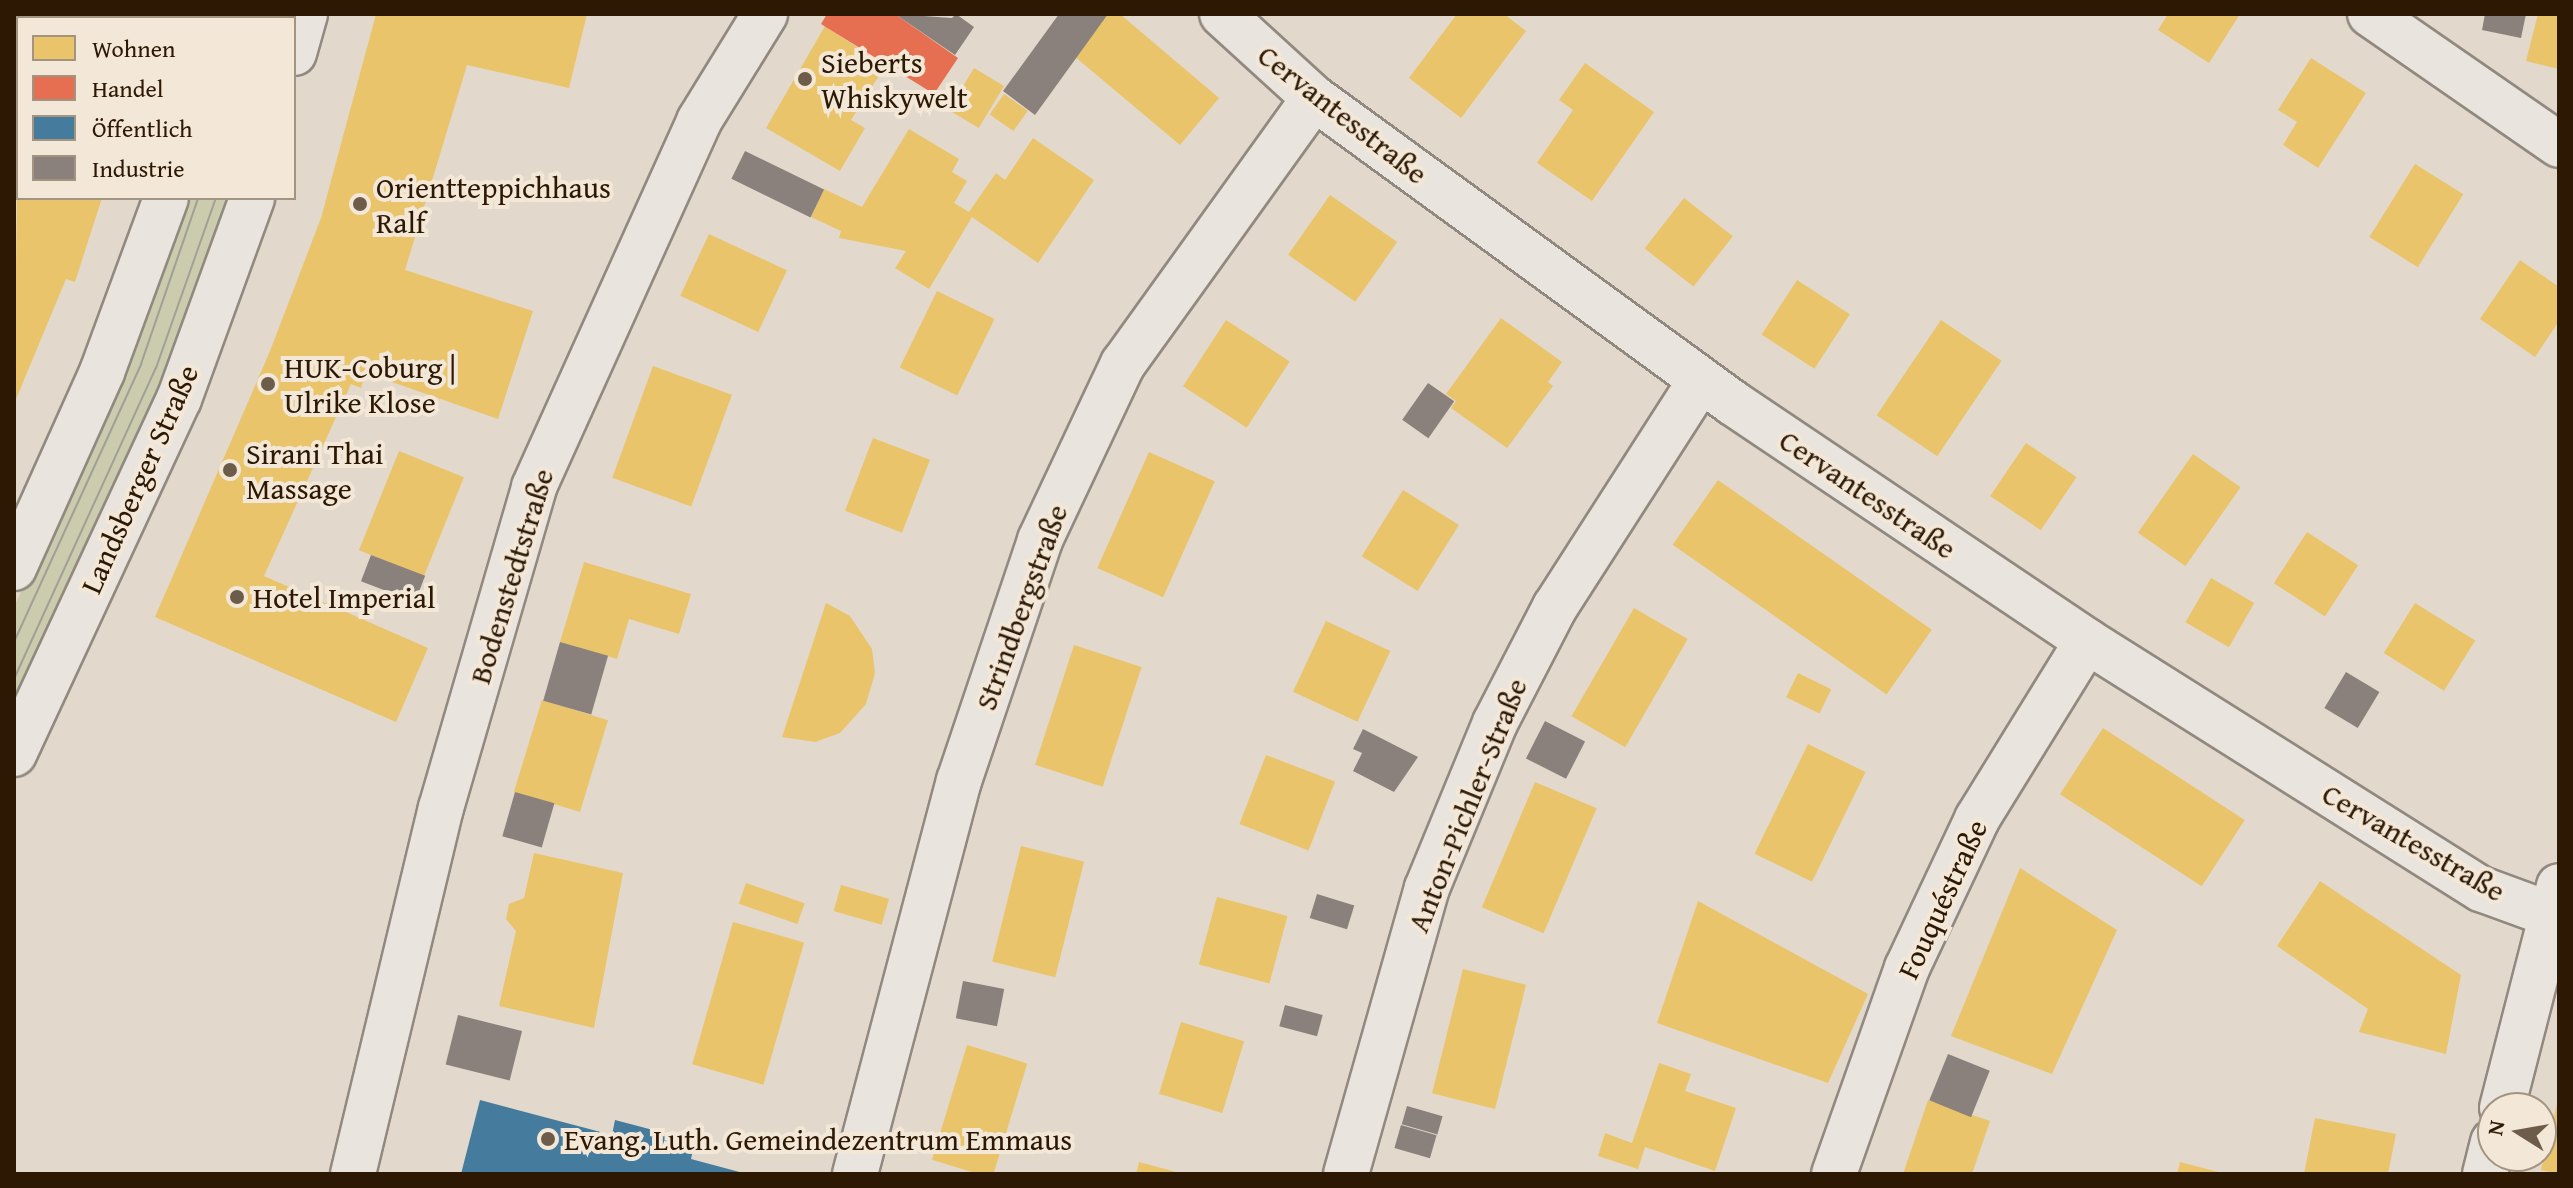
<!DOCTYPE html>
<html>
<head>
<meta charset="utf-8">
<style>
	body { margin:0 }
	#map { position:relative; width:2573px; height:1188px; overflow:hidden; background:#e2d9cc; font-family:"Gentium Book Plus",serif }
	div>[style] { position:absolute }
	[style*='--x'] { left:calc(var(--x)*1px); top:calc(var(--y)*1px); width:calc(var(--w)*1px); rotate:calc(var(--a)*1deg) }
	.green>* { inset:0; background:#cbcbad }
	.homes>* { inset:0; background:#e9c46a; transform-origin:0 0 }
	.shops>* { inset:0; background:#e76f51 }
	.public>* { inset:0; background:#457b9d }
	.industry>* { inset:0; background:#8a817c; transform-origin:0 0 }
	.roads { filter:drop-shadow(2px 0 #91897f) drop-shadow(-2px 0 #91897f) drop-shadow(0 2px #91897f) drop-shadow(0 -2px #91897f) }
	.minor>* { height:44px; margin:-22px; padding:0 22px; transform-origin:22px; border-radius:22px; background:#e9e4dd }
	.tram>* { height:2px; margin:-1px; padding:0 1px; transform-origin:1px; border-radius:1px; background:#a39e96 }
	.dots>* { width:22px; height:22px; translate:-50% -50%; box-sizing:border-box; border:4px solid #f3e7d7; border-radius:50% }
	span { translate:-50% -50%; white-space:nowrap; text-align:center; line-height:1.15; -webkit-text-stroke:8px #f3e7d7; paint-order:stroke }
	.poi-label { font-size:30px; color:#2c1803 }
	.left { translate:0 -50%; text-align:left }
	.street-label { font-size:30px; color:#2c1803 }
	.frame { position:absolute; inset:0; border:16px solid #2c1803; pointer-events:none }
	.legend { position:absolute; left:16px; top:16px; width:280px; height:184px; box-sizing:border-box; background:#f3e7d7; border:2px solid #a39482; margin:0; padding:10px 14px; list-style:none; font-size:24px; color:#2c1803 }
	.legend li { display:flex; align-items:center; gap:16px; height:40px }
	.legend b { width:40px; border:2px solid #a39482 }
	.north { position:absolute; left:2477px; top:1092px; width:80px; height:80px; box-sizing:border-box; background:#f3e7d7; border:2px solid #a39482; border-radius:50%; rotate:281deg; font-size:22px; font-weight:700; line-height:32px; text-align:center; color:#2c1803 }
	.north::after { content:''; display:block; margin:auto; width:28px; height:36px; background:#6c5c49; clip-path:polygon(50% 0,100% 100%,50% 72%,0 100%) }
</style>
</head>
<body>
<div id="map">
	<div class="green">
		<i style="clip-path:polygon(185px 198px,229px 198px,168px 374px,14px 711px,14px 607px,129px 356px)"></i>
	</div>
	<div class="homes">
		<i style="clip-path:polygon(14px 14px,150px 14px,18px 18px,18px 103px)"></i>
		<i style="clip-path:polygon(376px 14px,587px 14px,569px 88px,467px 65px,405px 270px,533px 311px,498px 419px,366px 373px,361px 388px,351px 384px,264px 576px,428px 648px,396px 722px,155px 617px,270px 351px,321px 218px)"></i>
		<i style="clip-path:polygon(1108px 14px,1120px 14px,1219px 98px,1180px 145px,1074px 56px)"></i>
		<i style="clip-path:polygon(1457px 14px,1504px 14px,1526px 31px,1461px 118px,1409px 78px)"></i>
		<i style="clip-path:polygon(2168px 14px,2240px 14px,2209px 63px,2158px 30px)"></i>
		<i style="clip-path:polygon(2538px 14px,2559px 14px,2559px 69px,2526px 61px)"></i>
		<i style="clip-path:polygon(825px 26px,885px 66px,851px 120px,865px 128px,840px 171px,766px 128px)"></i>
		<i style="clip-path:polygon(2311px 58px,2366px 93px,2318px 168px,2283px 145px,2297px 122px,2278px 110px)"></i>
		<i style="clip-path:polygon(1585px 63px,1654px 112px,1592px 201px,1537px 163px,1573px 110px,1559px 100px)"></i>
		<i style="left:974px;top:68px;width:35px;height:49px;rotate:31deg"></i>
		<i style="left:1004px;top:94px;width:29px;height:25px;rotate:35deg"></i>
		<i style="clip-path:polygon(18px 126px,18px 198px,102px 198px,75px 282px,66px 279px,14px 404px)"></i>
		<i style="clip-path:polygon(909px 129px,959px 159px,952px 172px,967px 181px,954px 203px,969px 212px,996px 173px,1005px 180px,1033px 138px,1094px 180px,1038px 263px,972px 217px,929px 289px,895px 268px,906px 251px,839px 238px,841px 231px,811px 217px,824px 189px,862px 207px)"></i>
		<i style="left:2415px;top:164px;width:57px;height:86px;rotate:32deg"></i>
		<i style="left:1330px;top:195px;width:82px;height:73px;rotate:35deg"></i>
		<i style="left:1684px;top:198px;width:62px;height:64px;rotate:38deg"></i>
		<i style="left:709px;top:234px;width:86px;height:68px;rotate:25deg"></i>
		<i style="clip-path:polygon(2520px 260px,2559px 287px,2559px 321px,2535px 357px,2480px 319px)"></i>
		<i style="left:1797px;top:280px;width:63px;height:65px;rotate:33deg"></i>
		<i style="left:937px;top:291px;width:64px;height:85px;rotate:26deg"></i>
		<i style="clip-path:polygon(1501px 318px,1562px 362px,1548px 382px,1553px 386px,1507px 448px,1451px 408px,1456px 401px,1446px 394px)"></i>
		<i style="left:1226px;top:320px;width:76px;height:79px;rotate:33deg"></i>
		<i style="left:1941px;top:320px;width:73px;height:115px;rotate:34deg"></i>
		<i style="left:653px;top:366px;width:84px;height:119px;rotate:20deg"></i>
		<i style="left:873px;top:438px;width:61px;height:78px;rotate:21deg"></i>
		<i style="left:2026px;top:443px;width:61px;height:64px;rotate:34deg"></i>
		<i style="left:399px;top:451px;width:70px;height:107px;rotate:22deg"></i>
		<i style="left:1149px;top:452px;width:72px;height:127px;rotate:24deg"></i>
		<i style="left:2193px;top:454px;width:58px;height:96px;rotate:35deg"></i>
		<i style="left:1718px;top:480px;width:261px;height:79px;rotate:35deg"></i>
		<i style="left:1403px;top:490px;width:66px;height:78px;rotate:32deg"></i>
		<i style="left:2307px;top:532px;width:61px;height:61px;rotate:33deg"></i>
		<i style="clip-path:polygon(584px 562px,691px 594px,679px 634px,629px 619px,617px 659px,560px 642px)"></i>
		<i style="left:2211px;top:578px;width:50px;height:51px;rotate:30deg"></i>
		<i style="clip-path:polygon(826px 603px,850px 616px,872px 649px,875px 673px,866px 704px,840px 733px,815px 742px,782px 737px)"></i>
		<i style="left:2415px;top:603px;width:71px;height:59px;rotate:32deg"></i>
		<i style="left:1634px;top:608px;width:62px;height:125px;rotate:30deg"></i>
		<i style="left:1326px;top:621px;width:71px;height:78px;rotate:25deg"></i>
		<i style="left:1074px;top:645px;width:71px;height:126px;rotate:18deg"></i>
		<i style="left:1798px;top:673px;width:37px;height:27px;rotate:26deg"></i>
		<i style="left:542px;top:700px;width:69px;height:96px;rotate:17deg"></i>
		<i style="left:2103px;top:728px;width:169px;height:79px;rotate:33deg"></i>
		<i style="left:1808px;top:744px;width:64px;height:122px;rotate:26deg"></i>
		<i style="left:1266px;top:755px;width:74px;height:74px;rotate:21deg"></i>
		<i style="left:1535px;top:782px;width:67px;height:136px;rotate:23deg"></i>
		<i style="left:1021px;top:846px;width:65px;height:119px;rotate:14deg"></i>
		<i style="clip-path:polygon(534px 853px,623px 873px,594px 1028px,499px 1006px,516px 931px,506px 919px,509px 904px,524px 898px)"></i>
		<i style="clip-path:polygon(2020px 868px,2117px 930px,2052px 1074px,1951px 1036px)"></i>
		<i style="clip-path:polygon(2320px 881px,2461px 975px,2446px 1054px,2359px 1032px,2368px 1009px,2277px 946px)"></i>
		<i style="left:746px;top:883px;width:62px;height:22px;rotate:19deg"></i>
		<i style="left:841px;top:885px;width:50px;height:27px;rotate:16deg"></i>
		<i style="left:1217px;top:897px;width:73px;height:70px;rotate:15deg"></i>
		<i style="clip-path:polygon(1698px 901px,1868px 994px,1828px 1083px,1657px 1023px)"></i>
		<i style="left:733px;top:922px;width:74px;height:148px;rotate:16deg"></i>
		<i style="left:1463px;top:969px;width:65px;height:128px;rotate:14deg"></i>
		<i style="left:1181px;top:1022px;width:66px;height:75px;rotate:17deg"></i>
		<i style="left:967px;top:1045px;width:63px;height:120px;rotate:17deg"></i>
		<i style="clip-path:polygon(1659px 1063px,1691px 1074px,1685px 1091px,1736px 1108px,1715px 1171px,1645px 1147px,1638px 1169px,1598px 1156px,1605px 1133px,1632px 1143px)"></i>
		<i style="clip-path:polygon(1928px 1100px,1990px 1121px,1972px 1174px,1903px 1174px)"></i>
		<i style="clip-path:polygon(2558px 1100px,2559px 1100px,2559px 1174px,2541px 1170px)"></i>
		<i style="clip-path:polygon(2315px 1118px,2396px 1134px,2388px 1174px,2304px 1174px)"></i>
		<i style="clip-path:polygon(1139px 1162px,1180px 1173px,1180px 1174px,1136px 1174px)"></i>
		<i style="clip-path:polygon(2180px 1162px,2222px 1173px,2222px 1174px,2177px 1174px)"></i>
	</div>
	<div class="shops">
		<i style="clip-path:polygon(827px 14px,895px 14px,958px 58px,934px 94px,821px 24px)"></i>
	</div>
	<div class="public">
		<i style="clip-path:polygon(480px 1100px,612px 1135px,615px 1120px,695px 1141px,691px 1159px,747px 1174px,461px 1174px)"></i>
	</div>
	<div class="industry">
		<i style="clip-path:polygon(895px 14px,952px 18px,956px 14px,974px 27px,955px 55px)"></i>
		<i style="clip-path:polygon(1059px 14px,1108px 14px,1035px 115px,1003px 91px)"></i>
		<i style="clip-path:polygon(2485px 14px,2526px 14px,2521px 38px,2482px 30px)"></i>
		<i style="left:745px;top:151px;width:88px;height:31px;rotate:26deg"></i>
		<i style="left:1428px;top:383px;width:32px;height:45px;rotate:35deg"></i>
		<i style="left:371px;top:555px;width:58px;height:28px;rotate:21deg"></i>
		<i style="left:560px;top:642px;width:50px;height:61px;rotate:16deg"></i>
		<i style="left:2346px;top:672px;width:39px;height:42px;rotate:31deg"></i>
		<i style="left:1545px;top:721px;width:45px;height:42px;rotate:27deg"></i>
		<i style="clip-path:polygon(1363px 729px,1418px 757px,1394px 792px,1353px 771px,1362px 753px,1353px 749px)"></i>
		<i style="left:515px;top:792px;width:41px;height:46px;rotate:16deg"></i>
		<i style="left:1317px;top:894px;width:39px;height:25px;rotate:17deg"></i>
		<i style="left:963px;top:981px;width:42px;height:38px;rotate:11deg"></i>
		<i style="left:1285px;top:1005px;width:39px;height:22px;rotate:15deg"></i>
		<i style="left:458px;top:1015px;width:66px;height:51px;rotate:14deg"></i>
		<i style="left:1948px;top:1054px;width:45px;height:50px;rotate:22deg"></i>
		<i style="left:1407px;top:1106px;width:37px;height:19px;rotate:16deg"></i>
		<i style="left:1401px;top:1125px;width:37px;height:24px;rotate:16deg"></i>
	</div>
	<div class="roads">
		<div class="minor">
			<i style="--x:1222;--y:14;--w:125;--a:42.4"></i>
			<i style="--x:1314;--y:98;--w:518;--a:36.05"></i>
			<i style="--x:1733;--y:403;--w:427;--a:33.9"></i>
			<i style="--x:2087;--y:641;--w:466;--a:32.2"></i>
			<i style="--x:2481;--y:889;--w:76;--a:20.1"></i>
			<i style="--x:2370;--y:14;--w:230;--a:34.7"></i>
			<i style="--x:219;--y:18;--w:4;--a:-76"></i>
			<i style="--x:294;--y:53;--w:41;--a:-74.2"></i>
			<i style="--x:14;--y:568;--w:215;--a:-65.8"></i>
			<i style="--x:102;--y:372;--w:185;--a:-69.8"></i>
			<i style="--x:14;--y:754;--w:391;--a:-65.1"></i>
			<i style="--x:179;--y:399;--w:214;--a:-70"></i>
			<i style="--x:2502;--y:1108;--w:229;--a:-75.6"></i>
			<i style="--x:353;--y:1174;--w:376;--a:-76.5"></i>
			<i style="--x:441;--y:808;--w:334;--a:-73.8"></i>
			<i style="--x:534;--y:487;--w:401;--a:-65.7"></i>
			<i style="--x:699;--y:121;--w:126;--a:-58.3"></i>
			<i style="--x:855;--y:1174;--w:407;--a:-75.2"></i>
			<i style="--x:959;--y:781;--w:254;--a:-71.4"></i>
			<i style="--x:1040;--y:540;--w:195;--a:-64.8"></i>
			<i style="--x:1123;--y:364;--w:327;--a:-54.3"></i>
			<i style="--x:1346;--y:1174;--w:297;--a:-74.2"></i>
			<i style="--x:1427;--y:888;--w:178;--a:-67.6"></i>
			<i style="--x:1495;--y:723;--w:131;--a:-62.7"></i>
			<i style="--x:1555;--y:607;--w:269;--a:-57.3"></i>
			<i style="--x:1834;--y:1174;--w:219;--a:-70.5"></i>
			<i style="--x:1907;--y:968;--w:165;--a:-64.8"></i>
			<i style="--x:1977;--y:819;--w:209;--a:-58.3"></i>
			<i style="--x:2485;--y:1174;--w:33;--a:-76"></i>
		</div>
	</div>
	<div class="tram">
		<i style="--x:252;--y:18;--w:4;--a:-76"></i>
		<i style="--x:269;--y:18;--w:4;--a:-76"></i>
		<i style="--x:14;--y:642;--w:306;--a:-65.4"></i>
		<i style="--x:141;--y:364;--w:176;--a:-71"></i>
		<i style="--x:14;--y:679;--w:342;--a:-65.5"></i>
		<i style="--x:156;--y:368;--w:180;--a:-70.6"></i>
	</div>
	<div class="dots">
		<i style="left:805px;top:79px;background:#6c5c49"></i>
		<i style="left:360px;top:204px;background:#6c5c49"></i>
		<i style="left:268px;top:384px;background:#6c5c49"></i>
		<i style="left:230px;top:470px;background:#6c5c49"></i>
		<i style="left:237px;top:597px;background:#6c5c49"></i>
		<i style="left:548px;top:1139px;background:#6c5c49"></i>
	</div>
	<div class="poi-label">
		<span class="left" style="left:821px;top:79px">Sieberts<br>Whiskywelt</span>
		<span class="left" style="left:376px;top:204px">Orientteppichhaus<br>Ralf</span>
		<span class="left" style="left:284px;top:384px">HUK-Coburg |<br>Ulrike Klose</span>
		<span class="left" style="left:246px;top:470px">Sirani Thai<br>Massage</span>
		<span class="left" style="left:253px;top:597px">Hotel Imperial</span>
		<span class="left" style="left:564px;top:1139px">Evang. Luth. Gemeindezentrum Emmaus</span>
	</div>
	<div class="street-label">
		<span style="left:1343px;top:114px;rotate:38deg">Cervantesstraße</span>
		<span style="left:139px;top:479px;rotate:-66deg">Landsberger Straße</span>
		<span style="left:1868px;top:494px;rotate:34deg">Cervantesstraße</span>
		<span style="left:511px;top:576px;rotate:-73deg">Bodenstedtstraße</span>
		<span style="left:1021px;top:607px;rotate:-70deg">Strindbergstraße</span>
		<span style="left:1467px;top:805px;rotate:-68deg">Anton-Pichler-Straße</span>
		<span style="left:2414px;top:842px;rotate:30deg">Cervantesstraße</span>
		<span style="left:1942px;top:899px;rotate:-65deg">Fouquéstraße</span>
	</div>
	<div class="frame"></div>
	<ul class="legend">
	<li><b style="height:22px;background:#e9c46a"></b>Wohnen</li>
	<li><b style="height:22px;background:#e76f51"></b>Handel</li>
	<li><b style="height:22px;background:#457b9d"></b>Öffentlich</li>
	<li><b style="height:22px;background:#8a817c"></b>Industrie</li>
	</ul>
	<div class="north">N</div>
</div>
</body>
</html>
